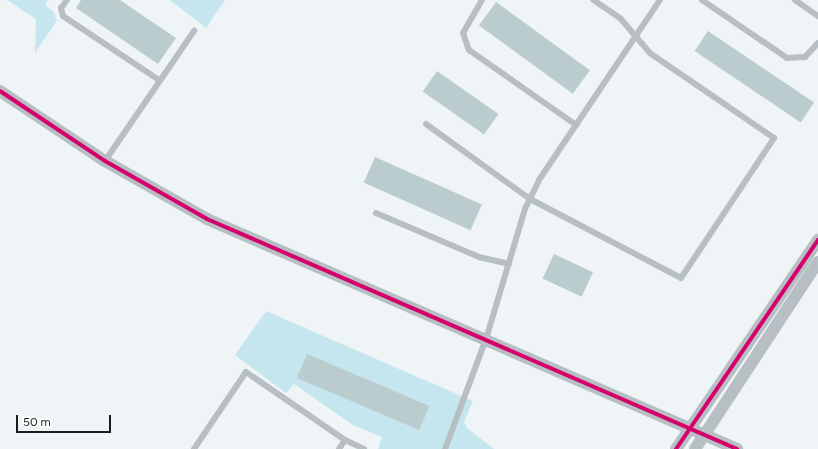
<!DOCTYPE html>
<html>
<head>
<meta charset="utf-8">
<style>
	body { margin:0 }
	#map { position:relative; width:818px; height:449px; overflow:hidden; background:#eff5f6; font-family:Figtree,sans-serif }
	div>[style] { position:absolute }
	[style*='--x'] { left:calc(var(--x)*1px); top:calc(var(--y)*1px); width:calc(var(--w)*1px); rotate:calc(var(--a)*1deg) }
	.green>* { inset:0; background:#c5e6ee }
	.building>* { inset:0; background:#bacccd; transform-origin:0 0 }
	.service>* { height:6px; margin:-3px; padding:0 3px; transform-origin:3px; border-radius:3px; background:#b7bfc4 }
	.minor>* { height:12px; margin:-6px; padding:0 6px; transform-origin:6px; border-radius:6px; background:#b7bfc4 }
	.cycleway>* { height:4px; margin:-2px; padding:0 2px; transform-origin:2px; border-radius:2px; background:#d6006c }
	span { translate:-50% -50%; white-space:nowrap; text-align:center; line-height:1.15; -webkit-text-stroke:3.5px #fff; paint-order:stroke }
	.scale { position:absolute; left:16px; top:415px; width:95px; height:18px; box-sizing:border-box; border:2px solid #191c1d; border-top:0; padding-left:5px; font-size:12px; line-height:14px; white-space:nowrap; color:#191c1d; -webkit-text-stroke:3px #fff; paint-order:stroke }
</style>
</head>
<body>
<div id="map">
	<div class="green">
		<i style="clip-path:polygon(7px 0,48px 0,45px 5px,53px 11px,57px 20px,35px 53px,36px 19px)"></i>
		<i style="clip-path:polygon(170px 0,225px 0,206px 28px)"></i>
		<i style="clip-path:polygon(266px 311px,473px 401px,464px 422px,467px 428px,494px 449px,378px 449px,382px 437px,353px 425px,294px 384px,286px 393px,235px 355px)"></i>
	</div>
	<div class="building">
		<i style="clip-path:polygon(81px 0,120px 0,176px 38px,158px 64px,76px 8px)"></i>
		<i style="left:496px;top:2px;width:116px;height:29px;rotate:36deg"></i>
		<i style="left:708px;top:31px;width:128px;height:24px;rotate:34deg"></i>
		<i style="left:437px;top:71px;width:75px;height:25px;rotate:35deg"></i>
		<i style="left:375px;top:157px;width:117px;height:28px;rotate:24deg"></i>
		<i style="left:554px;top:254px;width:43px;height:27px;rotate:25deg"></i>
		<i style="left:307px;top:354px;width:133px;height:26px;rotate:23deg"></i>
	</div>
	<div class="service">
		<i style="--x:67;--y:0;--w:10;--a:127"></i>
		<i style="--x:61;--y:8;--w:8;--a:76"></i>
		<i style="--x:63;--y:16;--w:115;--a:33.7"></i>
		<i style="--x:482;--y:0;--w:38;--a:120"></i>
		<i style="--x:463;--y:33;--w:18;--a:71"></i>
		<i style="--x:469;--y:50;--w:131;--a:35"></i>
		<i style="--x:702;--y:0;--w:103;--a:34.3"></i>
		<i style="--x:787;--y:58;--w:18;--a:-3"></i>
		<i style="--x:805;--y:57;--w:19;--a:-47"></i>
		<i style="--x:795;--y:0;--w:28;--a:35"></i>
		<i style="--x:426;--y:124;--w:128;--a:35.8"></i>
		<i style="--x:530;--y:199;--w:170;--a:27.6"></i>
		<i style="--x:681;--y:278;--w:168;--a:-56.4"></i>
		<i style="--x:774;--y:138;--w:150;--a:-145.6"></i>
		<i style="--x:650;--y:53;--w:46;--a:-130.6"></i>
		<i style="--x:620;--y:18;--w:32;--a:-146"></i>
		<i style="--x:105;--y:161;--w:158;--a:-55.6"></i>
		<i style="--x:376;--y:213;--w:112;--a:23.1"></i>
		<i style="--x:479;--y:257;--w:31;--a:13"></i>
		<i style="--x:194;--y:449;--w:93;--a:-56"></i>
		<i style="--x:246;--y:372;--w:120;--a:34.5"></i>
		<i style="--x:345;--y:440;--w:21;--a:25"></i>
		<i style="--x:339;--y:449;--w:11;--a:-56"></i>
		<i style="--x:445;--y:449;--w:117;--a:-69.6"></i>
		<i style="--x:486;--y:339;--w:136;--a:-73.3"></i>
		<i style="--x:525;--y:209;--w:32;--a:-64"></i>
		<i style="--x:539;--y:180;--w:217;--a:-56.1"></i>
	</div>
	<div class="minor">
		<i style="--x:0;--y:91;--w:126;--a:33.7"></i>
		<i style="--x:105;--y:161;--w:117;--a:29.6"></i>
		<i style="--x:207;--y:219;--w:578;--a:23.46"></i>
		<i style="--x:676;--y:449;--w:253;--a:-55.8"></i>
		<i style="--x:695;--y:449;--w:224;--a:-56.7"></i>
	</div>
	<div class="cycleway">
		<i style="--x:0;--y:91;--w:126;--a:33.7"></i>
		<i style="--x:105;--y:161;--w:117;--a:29.6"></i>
		<i style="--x:207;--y:219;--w:578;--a:23.46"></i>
		<i style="--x:676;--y:449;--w:253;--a:-55.8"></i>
	</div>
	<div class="scale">50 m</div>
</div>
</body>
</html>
